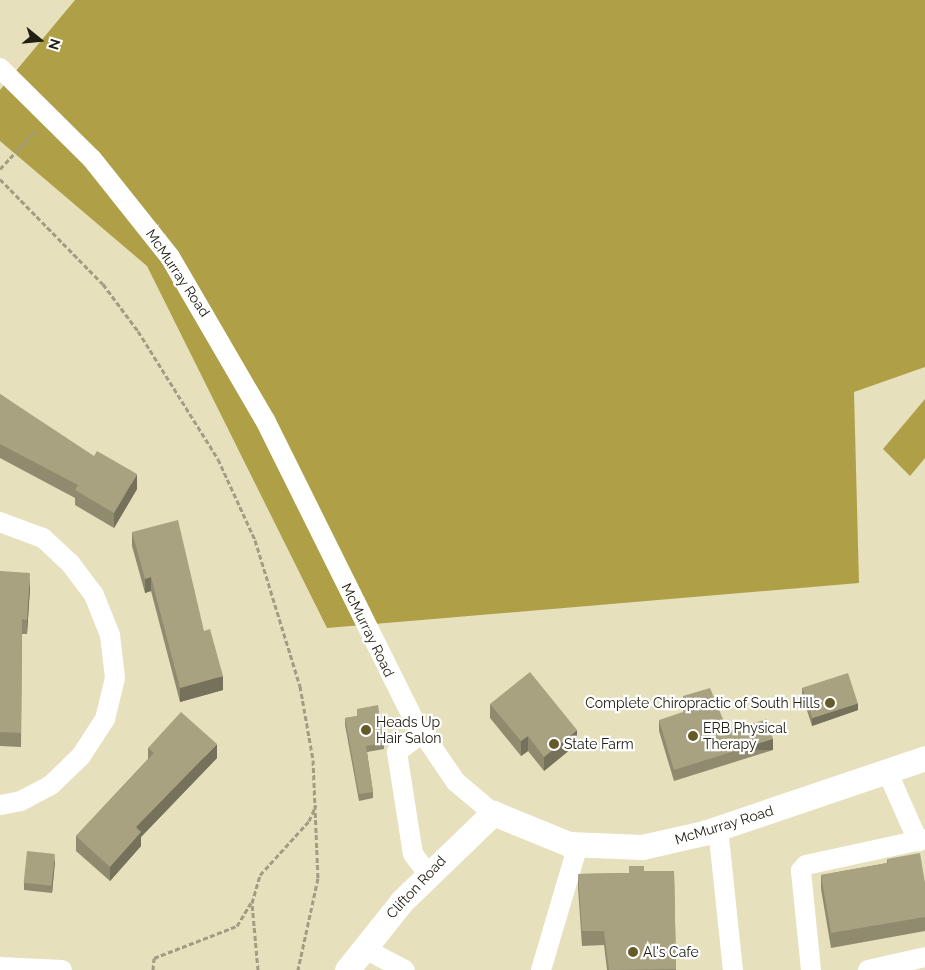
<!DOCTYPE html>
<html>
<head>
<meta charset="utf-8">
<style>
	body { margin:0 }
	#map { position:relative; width:925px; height:970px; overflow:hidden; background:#e6e0bd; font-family:Raleway,sans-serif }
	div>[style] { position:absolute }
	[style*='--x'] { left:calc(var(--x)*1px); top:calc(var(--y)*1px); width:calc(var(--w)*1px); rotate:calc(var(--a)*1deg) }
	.forest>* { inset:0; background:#af9f47 }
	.water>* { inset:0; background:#afa047 }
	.stream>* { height:6px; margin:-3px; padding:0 3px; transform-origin:3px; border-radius:3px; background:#afa047 }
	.path>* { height:3px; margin-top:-1.5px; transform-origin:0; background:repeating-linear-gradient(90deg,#a29d82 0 5px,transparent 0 7.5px) }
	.minor>* { height:20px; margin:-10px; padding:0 10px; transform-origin:10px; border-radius:10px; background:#fff }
	.major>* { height:25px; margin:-12.5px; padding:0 12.5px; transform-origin:12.5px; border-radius:12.5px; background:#fff }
	.wall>* { inset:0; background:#908b6f }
	.shaded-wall>* { inset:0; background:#76715a; transform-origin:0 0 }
	.building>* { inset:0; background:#a8a281; transform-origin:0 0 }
	.dots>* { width:14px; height:14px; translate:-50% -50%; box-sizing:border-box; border:2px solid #fff; border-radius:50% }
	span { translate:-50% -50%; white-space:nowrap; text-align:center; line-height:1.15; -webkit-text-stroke:4.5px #fff; paint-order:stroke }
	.street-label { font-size:14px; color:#232013 }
	.poi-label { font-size:14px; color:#232013 }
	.right { translate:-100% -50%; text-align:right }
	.left { translate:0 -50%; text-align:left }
	.north { position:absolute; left:15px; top:15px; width:50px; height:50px; -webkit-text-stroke:4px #fff; paint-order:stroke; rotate:107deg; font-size:14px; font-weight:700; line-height:20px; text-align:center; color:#232013 }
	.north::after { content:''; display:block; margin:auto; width:18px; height:22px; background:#232013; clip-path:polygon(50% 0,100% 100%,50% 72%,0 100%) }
</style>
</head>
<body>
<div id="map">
	<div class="forest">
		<i style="clip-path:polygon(75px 0,925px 0,925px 367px,854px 392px,859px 583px,327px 628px,147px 266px,0 141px,0 90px)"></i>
	</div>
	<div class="water">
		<i style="clip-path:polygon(925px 399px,925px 458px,910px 476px,883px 449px)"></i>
	</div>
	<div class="stream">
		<i style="--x:657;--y:0;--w:52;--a:85.6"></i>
		<i style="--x:661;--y:52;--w:112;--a:53.3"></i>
		<i style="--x:728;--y:142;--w:80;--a:68.9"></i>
		<i style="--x:757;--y:217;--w:37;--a:43"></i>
		<i style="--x:388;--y:41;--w:100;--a:-24.3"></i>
	</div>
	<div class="path">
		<i style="--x:0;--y:169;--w:53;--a:-47.3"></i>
		<i style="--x:0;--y:179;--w:147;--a:45.6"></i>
		<i style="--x:103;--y:284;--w:59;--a:53.3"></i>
		<i style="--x:138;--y:331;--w:151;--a:58"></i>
		<i style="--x:218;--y:459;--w:89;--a:65.4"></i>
		<i style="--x:255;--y:540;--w:153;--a:72.9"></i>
		<i style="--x:300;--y:686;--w:75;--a:80"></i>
		<i style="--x:313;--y:760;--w:118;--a:87.6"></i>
		<i style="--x:318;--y:878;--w:94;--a:102.3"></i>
		<i style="--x:153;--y:970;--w:12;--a:-85"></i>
		<i style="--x:154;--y:958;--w:89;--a:-21.1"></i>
		<i style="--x:237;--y:926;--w:27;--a:-59"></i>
		<i style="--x:258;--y:970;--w:67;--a:-95.1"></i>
		<i style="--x:252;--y:903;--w:29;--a:-74"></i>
		<i style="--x:260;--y:875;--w:73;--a:-47.8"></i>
		<i style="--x:309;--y:821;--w:17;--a:-66"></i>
	</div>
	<div class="minor">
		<i style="--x:0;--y:68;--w:129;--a:44.7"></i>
		<i style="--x:92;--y:159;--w:125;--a:51.5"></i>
		<i style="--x:170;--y:257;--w:189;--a:59.8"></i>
		<i style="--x:265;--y:420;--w:337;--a:63.6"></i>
		<i style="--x:415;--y:722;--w:73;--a:55.7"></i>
		<i style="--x:456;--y:782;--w:48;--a:40"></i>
		<i style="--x:0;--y:522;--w:46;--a:20.4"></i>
		<i style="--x:43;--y:538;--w:37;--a:43"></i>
		<i style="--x:70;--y:563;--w:40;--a:53"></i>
		<i style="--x:94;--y:595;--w:43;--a:68.2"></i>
		<i style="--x:110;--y:635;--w:43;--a:83.4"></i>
		<i style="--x:115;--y:678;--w:42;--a:103.7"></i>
		<i style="--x:105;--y:719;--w:44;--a:123"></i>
		<i style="--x:81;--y:756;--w:42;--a:136"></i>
		<i style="--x:51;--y:785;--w:34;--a:152"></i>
		<i style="--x:21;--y:801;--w:21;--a:169"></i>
		<i style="--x:422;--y:733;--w:31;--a:143"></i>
		<i style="--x:397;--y:752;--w:103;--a:81.1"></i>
		<i style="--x:413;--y:854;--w:25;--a:53"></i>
		<i style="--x:887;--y:771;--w:77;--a:66.1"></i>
		<i style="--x:718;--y:828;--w:143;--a:84"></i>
		<i style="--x:363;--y:948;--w:47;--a:27.6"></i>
		<i style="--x:0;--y:967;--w:62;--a:2.8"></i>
		<i style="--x:541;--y:970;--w:130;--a:-73.5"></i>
		<i style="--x:811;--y:970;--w:100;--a:-95.8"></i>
		<i style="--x:801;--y:871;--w:8;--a:-50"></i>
		<i style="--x:806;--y:865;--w:122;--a:-12.3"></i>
		<i style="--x:868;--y:970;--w:58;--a:-12.8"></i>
	</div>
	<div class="major">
		<i style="--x:347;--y:970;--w:88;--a:-51.4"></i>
		<i style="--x:402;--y:901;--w:127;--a:-44"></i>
		<i style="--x:493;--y:813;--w:82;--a:22.2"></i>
		<i style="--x:569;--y:844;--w:73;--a:2.4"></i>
		<i style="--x:642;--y:847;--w:64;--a:-12.7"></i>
		<i style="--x:704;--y:833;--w:233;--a:-18.7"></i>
	</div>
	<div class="wall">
		<i style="clip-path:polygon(0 394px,137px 489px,114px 528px,75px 505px,75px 498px,0 458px)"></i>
		<i style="clip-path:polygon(132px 532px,204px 631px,223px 690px,180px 702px,151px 591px,145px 593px,132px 546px)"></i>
		<i style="clip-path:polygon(0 571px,30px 588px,27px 634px,22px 634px,21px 747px,0 746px)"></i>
		<i style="clip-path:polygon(802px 688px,858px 710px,812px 726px,802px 695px)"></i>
		<i style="clip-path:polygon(490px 704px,577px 744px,544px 771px,528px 751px,521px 756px,490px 718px)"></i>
		<i style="clip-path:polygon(357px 709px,384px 743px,384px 749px,367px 752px,373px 792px,373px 798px,359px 801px,345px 725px,345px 718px,357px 716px)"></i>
		<i style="clip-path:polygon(659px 720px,728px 731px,773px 750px,674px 781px,659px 731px)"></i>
		<i style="clip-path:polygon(148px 748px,217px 758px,141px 837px,141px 846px,110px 881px,76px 851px,76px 836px,148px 759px)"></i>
		<i style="clip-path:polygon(887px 859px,925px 883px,925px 931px,831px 948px,821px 889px,821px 875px,887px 863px)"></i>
		<i style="clip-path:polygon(55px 861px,52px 893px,24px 890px,24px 883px)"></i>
		<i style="clip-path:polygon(644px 871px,674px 871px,676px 970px,607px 970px,604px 945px,582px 946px,578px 888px,578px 874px,629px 873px)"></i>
	</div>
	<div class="shaded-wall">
		<i style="clip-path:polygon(137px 474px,137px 489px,114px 528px,114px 513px)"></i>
		<i style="clip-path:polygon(30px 573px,30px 588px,27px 634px,27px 620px)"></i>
		<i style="clip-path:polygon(151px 577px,151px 591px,145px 593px,145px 579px)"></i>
		<i style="clip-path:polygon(223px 676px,223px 690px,180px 702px,180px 688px)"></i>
		<i style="clip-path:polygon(858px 703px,858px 710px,812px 726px,812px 718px)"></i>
		<i style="clip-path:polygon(577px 730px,577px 744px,544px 771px,544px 757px)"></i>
		<i style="clip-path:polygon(528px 736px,528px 751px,521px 756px,521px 741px)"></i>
		<i style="left:773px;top:739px;width:11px;height:104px;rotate:90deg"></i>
		<i style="clip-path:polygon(217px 744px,217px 758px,141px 837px,141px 846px,110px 881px,110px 867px,136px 827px)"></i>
		<i style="clip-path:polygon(55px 854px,55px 861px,52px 893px,52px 886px)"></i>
	</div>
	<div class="building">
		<i style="clip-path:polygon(0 394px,94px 456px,97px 451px,137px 474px,114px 513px,75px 490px,78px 485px,0 444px)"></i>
		<i style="clip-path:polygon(178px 520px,204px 631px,210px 629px,223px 676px,180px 688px,151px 577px,145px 579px,132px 532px)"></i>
		<i style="clip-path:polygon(0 571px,30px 573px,27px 620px,22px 619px,21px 733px,0 732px)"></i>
		<i style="clip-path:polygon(530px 672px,577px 730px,544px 757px,528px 736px,521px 741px,490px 704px)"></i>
		<i style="left:848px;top:673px;width:32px;height:48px;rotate:72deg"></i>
		<i style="clip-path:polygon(710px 688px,728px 731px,767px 719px,773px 739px,674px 770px,659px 720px,683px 712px,683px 696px)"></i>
		<i style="clip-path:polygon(378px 705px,384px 743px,366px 746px,373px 792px,359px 794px,345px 718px,357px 716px,357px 709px)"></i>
		<i style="clip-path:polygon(181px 712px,217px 744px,136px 827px,141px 832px,110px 867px,76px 836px,154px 753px,148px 748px)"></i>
		<i style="left:27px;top:851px;width:28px;height:32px;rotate:6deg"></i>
		<i style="clip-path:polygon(920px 853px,925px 883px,925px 917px,831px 933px,821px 875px,888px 863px,887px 859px)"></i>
		<i style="clip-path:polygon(629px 866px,644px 866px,644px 871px,674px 871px,676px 969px,609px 970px,604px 931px,582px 931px,578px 874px,629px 873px)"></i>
	</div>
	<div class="dots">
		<i style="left:830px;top:703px;background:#645b28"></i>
		<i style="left:366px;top:730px;background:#645b28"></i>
		<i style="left:693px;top:736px;background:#645b28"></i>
		<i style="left:554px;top:744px;background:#645b28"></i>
		<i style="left:633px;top:952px;background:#645b28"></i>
	</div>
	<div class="street-label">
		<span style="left:178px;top:273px;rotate:56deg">McMurray Road</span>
		<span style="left:368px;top:630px;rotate:64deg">McMurray Road</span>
		<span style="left:724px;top:825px;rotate:-17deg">McMurray Road</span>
		<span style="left:416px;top:887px;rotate:-47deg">Clifton Road</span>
	</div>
	<div class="poi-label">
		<span class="right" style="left:820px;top:703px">Complete Chiropractic of South Hills</span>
		<span class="left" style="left:376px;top:730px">Heads Up<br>Hair Salon</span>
		<span class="left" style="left:703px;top:736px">ERB Physical<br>Therapy</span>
		<span class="left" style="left:564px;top:744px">State Farm</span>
		<span class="left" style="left:643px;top:952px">Al's Cafe</span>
	</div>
	<div class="north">N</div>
</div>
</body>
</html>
